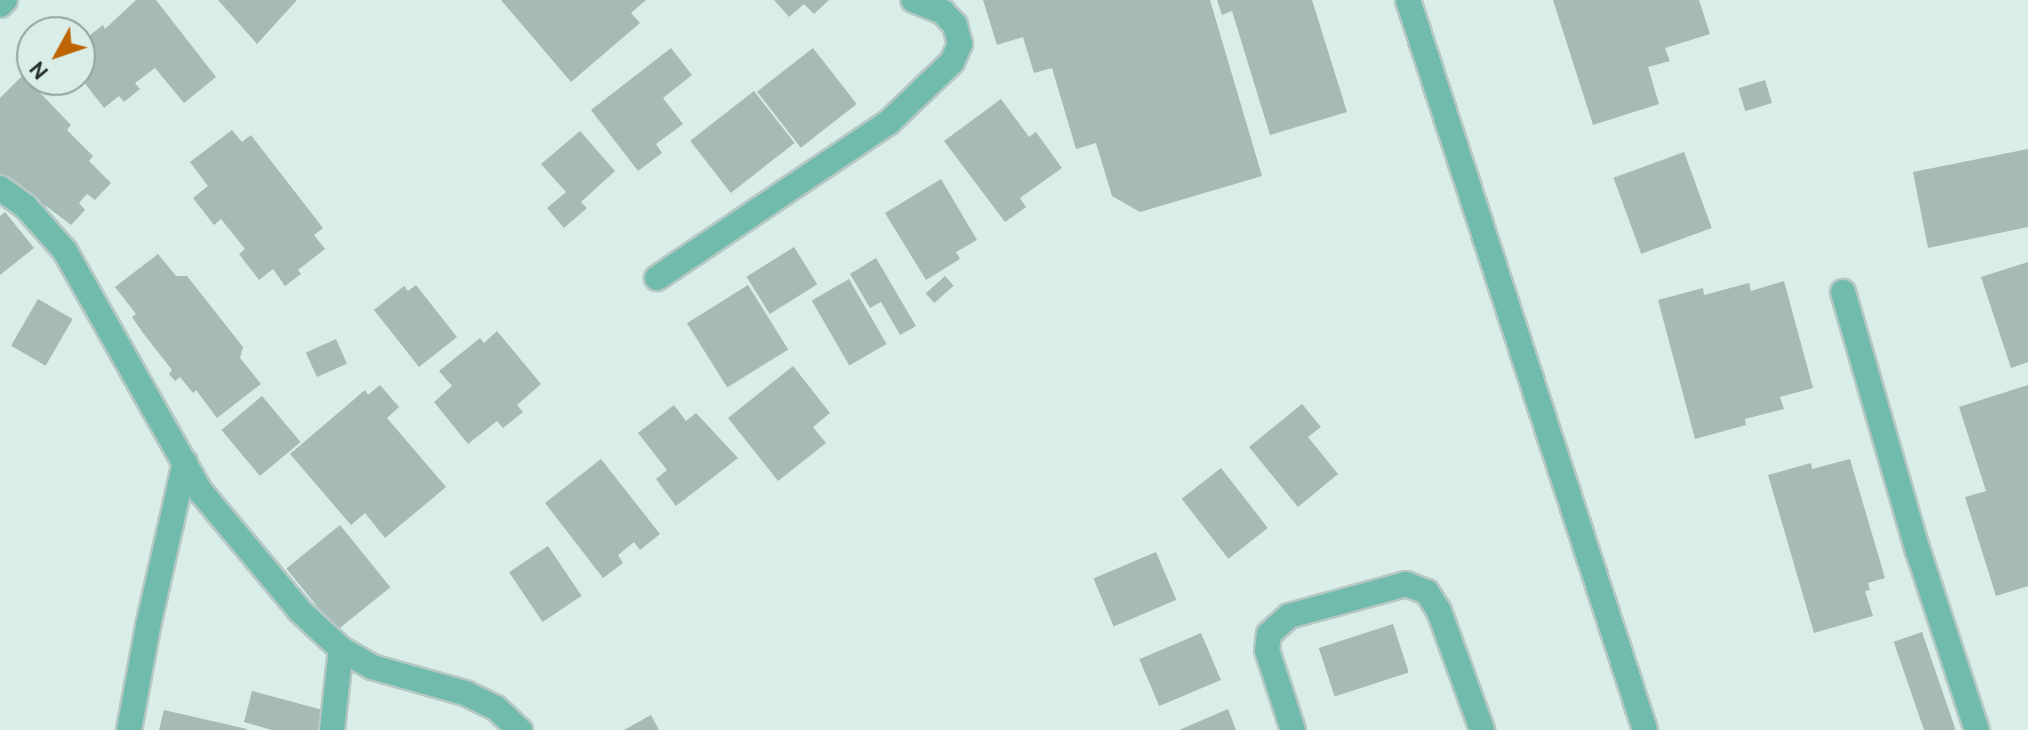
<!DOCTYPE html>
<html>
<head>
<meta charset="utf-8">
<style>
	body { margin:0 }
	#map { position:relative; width:2028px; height:730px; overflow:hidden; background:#d9eee9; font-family:Cabin,sans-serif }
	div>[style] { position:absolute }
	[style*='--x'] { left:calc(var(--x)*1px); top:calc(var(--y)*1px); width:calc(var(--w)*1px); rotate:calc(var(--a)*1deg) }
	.building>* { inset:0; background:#a6bbb6; transform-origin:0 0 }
	.roads { filter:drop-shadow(2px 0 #b6c8c4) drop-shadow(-2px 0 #b6c8c4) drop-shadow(0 2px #b6c8c4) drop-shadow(0 -2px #b6c8c4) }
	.minor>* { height:24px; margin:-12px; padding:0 12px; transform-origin:12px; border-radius:12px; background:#71bbac }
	span { translate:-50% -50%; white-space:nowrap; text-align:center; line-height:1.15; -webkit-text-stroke:7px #d9eee9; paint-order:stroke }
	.north { position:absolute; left:16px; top:16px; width:80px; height:80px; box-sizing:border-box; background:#d9eee9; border:2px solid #93a39f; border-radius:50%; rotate:230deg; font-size:22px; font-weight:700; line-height:32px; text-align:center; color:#2a3230 }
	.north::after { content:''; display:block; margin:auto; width:28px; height:36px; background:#be6405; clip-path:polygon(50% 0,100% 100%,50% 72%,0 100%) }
</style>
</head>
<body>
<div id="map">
	<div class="building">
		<i style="clip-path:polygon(136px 0,156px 0,216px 77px,184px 103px,155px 68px,135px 83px,140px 89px,124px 102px,119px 96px,104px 108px,80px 77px,80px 43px,103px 25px,105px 29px)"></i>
		<i style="clip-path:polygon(218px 0,297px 0,257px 44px)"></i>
		<i style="clip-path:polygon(501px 0,646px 0,631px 13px,640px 23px,571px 82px)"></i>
		<i style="clip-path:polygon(774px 0,829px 0,814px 14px,804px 4px,789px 17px)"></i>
		<i style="clip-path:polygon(983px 0,1210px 0,1262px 176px,1140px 212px,1112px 196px,1096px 143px,1076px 149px,1052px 68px,1034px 73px,1023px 37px,997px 45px)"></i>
		<i style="clip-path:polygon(1217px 0,1312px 0,1347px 112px,1270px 135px,1232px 11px,1222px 15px)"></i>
		<i style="clip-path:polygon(1553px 0,1699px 0,1710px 34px,1665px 48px,1670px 61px,1648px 67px,1659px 104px,1593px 125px)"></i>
		<i style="clip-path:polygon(671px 48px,692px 75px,663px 98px,683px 124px,656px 144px,662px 153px,638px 171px,591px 110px)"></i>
		<i style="left:813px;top:48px;width:71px;height:71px;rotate:52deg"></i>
		<i style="clip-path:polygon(23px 75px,71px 125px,67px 130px,93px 156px,89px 161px,111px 183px,95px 200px,87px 194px,79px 203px,85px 210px,71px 225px,46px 206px,41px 211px,0 179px,0 98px)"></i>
		<i style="left:1765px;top:80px;width:24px;height:28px;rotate:73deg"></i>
		<i style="left:754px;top:91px;width:66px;height:81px;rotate:52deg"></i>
		<i style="clip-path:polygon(1001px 99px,1029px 137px,1036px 132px,1062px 168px,1020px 198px,1026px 207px,1005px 222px,944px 141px)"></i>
		<i style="clip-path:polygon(232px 130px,242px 142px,251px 135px,323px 228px,314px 235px,325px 249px,298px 270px,301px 274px,285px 286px,273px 269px,259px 280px,239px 254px,245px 249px,221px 219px,214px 225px,193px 198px,208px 186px,190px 162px)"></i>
		<i style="clip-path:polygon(580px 131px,615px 171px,581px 202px,587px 208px,564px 228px,547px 208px,566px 192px,541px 164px)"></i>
		<i style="clip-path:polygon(2028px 149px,2028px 227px,1928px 248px,1913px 172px)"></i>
		<i style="left:1684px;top:152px;width:81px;height:75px;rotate:70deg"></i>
		<i style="clip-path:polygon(941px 179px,977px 240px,956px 252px,960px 259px,926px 280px,885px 213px)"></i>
		<i style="clip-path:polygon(5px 212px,34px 248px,0 275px,0 216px)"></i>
		<i style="left:794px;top:247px;width:44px;height:56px;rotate:58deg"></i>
		<i style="clip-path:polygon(158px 254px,176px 276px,187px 276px,243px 347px,240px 358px,261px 384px,217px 418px,196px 390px,193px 393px,180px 377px,175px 381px,169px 374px,172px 370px,143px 333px,132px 317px,136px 314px,115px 287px)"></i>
		<i style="clip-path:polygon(876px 258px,916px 326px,900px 335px,881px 302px,870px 308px,850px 274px)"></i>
		<i style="clip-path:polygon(2028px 262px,2028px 362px,2011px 368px,1981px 277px)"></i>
		<i style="left:945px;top:276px;width:13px;height:26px;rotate:48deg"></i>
		<i style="left:849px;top:279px;width:75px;height:43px;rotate:60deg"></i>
		<i style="clip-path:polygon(1784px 281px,1813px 388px,1780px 397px,1784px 409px,1745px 419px,1746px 425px,1695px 439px,1658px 300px,1703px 288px,1704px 295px,1749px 283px,1751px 291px)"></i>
		<i style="clip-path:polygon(416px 285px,457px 337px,419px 367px,374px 310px,404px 286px,408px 291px)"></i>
		<i style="left:748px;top:285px;width:76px;height:72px;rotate:58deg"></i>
		<i style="left:38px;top:299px;width:40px;height:54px;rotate:30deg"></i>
		<i style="clip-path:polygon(497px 331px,541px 384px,517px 405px,523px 412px,503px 428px,497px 421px,468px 444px,434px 402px,452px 386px,439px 371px,480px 338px,484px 343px)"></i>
		<i style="left:336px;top:339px;width:27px;height:33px;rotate:66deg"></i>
		<i style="clip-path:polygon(793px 366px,830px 413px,813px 427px,826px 443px,778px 481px,728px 418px)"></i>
		<i style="clip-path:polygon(380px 385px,399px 407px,387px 418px,446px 487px,385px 538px,365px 513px,351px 525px,290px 454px,365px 390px,368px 395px)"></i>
		<i style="clip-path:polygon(2028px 385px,2028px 586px,1996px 596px,1965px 497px,1986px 491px,1959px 407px)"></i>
		<i style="left:262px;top:396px;width:60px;height:53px;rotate:50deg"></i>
		<i style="clip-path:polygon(1302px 404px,1321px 427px,1308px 437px,1338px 474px,1298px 507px,1249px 447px)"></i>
		<i style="clip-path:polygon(674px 405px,686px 421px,696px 413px,738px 458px,676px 506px,656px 479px,667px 470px,638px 433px)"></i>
		<i style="clip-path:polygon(601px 459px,660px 534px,640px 550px,634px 542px,618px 555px,623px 563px,603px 578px,545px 503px)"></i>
		<i style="clip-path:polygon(1850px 459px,1885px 578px,1868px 583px,1870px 590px,1865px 591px,1873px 616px,1814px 633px,1768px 475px,1811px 463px,1812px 469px)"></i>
		<i style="left:1221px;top:468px;width:76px;height:50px;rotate:52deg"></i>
		<i style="left:340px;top:525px;width:80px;height:69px;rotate:51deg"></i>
		<i style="left:548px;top:546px;width:60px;height:47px;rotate:56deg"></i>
		<i style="left:1156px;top:552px;width:52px;height:68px;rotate:67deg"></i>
		<i style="left:1393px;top:624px;width:51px;height:78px;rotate:72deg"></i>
		<i style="left:1922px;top:632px;width:103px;height:30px;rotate:71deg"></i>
		<i style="left:1201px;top:633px;width:51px;height:67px;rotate:67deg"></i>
		<i style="clip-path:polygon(252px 691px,330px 712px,326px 730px,272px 730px,244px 722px)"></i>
		<i style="clip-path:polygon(1228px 709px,1236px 730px,1179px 730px)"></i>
		<i style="clip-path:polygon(164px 710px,247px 729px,247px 730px,159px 730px)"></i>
		<i style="clip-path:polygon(651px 715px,659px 730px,624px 730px)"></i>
	</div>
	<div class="roads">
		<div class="minor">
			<i style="--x:1408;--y:0;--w:768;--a:72.01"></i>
			<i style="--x:0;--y:5;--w:7;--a:-45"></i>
			<i style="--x:0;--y:188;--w:32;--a:36"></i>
			<i style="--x:26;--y:207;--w:59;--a:48.4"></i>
			<i style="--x:65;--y:251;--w:277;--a:60.6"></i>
			<i style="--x:201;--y:492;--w:155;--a:50.2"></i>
			<i style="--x:300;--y:611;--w:56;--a:42.8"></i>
			<i style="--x:341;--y:649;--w:36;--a:30"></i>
			<i style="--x:372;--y:667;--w:97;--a:15.6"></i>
			<i style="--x:465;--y:693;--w:34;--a:26"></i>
			<i style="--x:496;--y:708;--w:33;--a:43"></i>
			<i style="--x:657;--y:278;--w:278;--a:-33.9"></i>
			<i style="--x:888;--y:123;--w:88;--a:-43.6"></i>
			<i style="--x:952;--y:62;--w:20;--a:-66"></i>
			<i style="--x:960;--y:44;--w:20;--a:-105"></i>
			<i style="--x:955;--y:25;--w:18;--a:-133"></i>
			<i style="--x:943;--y:12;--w:32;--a:-158"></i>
			<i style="--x:1843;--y:292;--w:270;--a:73.9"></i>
			<i style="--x:1918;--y:551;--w:188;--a:71.8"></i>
			<i style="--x:129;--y:730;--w:106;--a:-79.6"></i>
			<i style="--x:148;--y:626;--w:168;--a:-77.3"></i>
			<i style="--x:332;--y:730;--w:81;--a:-83.7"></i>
			<i style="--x:1293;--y:730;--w:84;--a:-108"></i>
			<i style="--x:1267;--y:650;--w:16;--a:-83"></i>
			<i style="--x:1269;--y:634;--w:27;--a:-42"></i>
			<i style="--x:1289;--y:616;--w:121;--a:-15.3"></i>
			<i style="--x:1406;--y:584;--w:22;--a:21"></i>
			<i style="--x:1427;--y:592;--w:22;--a:58"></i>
			<i style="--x:1439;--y:611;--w:127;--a:70.1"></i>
		</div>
	</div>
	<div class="north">N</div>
</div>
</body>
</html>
